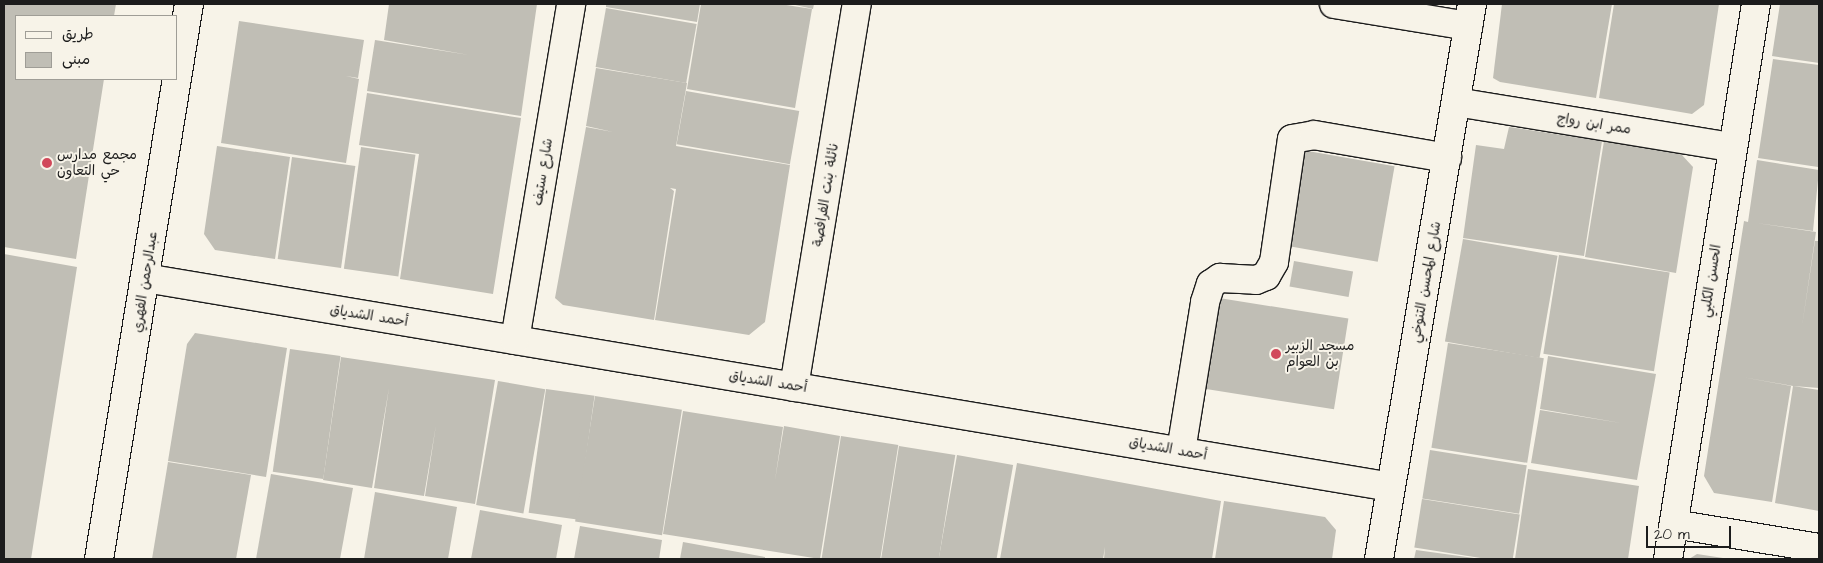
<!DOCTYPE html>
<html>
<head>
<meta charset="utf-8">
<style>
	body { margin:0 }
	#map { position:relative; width:1823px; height:563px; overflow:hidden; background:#f7f3e8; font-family:"Architects Daughter","Playpen Sans Arabic",sans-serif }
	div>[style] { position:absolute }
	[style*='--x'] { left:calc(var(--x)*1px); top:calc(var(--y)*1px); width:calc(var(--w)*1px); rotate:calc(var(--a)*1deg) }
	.building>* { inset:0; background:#c0beb5; transform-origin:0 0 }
	.roads { filter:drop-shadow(1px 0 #1c1c1c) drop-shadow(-1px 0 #1c1c1c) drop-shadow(0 1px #1c1c1c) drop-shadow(0 -1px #1c1c1c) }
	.minor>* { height:28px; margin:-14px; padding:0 14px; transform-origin:14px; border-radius:14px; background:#f7f3e8 }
	.dots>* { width:14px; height:14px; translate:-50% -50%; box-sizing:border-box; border:2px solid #f7f3e8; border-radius:50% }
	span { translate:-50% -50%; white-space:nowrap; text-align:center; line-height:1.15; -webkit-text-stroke:4px #f7f3e8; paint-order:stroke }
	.street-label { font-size:14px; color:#1c1c1c }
	.poi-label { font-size:14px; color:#1c1c1c }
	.left { translate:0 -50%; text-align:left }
	.frame { position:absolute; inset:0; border:5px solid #1c1c1c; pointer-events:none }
	.legend { position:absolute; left:15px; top:15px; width:162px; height:65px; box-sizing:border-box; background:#f7f3e8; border:1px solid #9f9d96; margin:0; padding:6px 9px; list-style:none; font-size:15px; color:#1c1c1c }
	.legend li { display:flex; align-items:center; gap:10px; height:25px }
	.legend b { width:25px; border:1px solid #9f9d96 }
	.scale { position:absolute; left:1646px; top:526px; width:85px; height:22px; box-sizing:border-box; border:2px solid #1c1c1c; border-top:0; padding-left:6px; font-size:15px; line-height:18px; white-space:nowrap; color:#1c1c1c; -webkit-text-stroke:4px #f7f3e8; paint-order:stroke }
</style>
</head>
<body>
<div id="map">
	<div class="building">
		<i style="clip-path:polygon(4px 4px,116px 4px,114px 16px,16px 16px,16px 79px,104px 79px,76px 259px,4px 247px)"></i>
		<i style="clip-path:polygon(389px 4px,537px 4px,521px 116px,367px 91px,375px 40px,469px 55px,384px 40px)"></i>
		<i style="clip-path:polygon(606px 4px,700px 4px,697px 22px,606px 7px)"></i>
		<i style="clip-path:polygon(701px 4px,780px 4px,812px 9px,795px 108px,687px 89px)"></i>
		<i style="clip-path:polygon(791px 4px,814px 4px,813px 9px)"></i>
		<i style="clip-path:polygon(1502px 4px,1612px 4px,1596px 98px,1500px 82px,1493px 78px)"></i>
		<i style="clip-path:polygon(1614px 4px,1719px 4px,1704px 105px,1692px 114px,1599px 98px)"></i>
		<i style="clip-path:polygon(1780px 4px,1819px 4px,1819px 63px,1772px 56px)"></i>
		<i style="left:606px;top:8px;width:92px;height:60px;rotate:10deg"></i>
		<i style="clip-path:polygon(239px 21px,364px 40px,358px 78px,346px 76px,359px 79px,346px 163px,221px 143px)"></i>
		<i style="clip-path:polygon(1773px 59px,1819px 65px,1818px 167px,1758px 158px)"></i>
		<i style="clip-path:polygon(596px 68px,687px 83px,676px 146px,790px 165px,765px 322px,749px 335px,655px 320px,676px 189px,670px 188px,674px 191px,654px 320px,563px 305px,555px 298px,586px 127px,613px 132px,586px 126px)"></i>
		<i style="left:686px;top:91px;width:115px;height:54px;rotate:10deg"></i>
		<i style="clip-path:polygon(367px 93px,521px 118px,493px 294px,400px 279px,419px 154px,359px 145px)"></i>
		<i style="clip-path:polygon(1509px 127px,1602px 141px,1584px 256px,1463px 238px,1476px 145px,1504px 149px)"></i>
		<i style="clip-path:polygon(1604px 141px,1681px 154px,1693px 167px,1676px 273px,1585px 257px)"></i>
		<i style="clip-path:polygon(217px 146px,290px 157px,275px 259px,215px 250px,204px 234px)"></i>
		<i style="left:361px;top:147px;width:55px;height:123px;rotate:8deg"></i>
		<i style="left:1302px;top:150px;width:94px;height:97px;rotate:10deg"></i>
		<i style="left:292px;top:157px;width:64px;height:103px;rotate:8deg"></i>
		<i style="clip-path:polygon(1757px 160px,1819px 170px,1813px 231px,1756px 223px,1816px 232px,1802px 326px,1815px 241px,1819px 241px,1819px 388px,1793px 386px,1819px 390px,1819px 511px,1775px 503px,1793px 386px,1742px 377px,1791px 386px,1772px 502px,1714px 493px,1704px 476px,1744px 221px,1748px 222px)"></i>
		<i style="left:1463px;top:239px;width:96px;height:104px;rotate:10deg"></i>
		<i style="clip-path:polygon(4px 254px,77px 267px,31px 559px,4px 559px)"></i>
		<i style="left:1559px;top:255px;width:112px;height:100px;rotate:9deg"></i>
		<i style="left:1294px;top:261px;width:60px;height:26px;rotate:10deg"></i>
		<i style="left:1219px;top:298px;width:131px;height:92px;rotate:9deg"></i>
		<i style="clip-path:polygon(195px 333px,287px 348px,266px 477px,168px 461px,187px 344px)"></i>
		<i style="left:1448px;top:343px;width:97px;height:106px;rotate:9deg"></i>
		<i style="left:290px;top:349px;width:51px;height:124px;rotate:8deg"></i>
		<i style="clip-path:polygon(1548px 356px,1656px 374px,1637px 480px,1531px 463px,1540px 410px,1621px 423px,1540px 409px)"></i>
		<i style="clip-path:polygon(341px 357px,495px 380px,475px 504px,425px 496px,436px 425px,424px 496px,374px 488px,389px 388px,372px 488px,323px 480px)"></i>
		<i style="left:498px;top:381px;width:48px;height:126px;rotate:10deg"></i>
		<i style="left:546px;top:389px;width:49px;height:125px;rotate:8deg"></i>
		<i style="left:595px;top:396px;width:88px;height:127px;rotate:9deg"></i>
		<i style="clip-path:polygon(683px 411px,783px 427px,775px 480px,784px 426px,840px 436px,820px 559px,663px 534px)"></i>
		<i style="left:841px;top:436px;width:58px;height:125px;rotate:9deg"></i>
		<i style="left:899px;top:446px;width:57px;height:115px;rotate:9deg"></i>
		<i style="left:1430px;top:450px;width:98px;height:49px;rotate:9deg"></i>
		<i style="left:957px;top:455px;width:57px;height:105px;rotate:10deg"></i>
		<i style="clip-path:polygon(168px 462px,251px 475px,236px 559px,152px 559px)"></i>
		<i style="clip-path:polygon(1017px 463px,1221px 501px,1212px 559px,1104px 559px,1105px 547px,1103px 559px,1000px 559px)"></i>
		<i style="clip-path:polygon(1528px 469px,1639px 486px,1628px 559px,1515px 559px)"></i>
		<i style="clip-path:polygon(271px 474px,353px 488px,340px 559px,256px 559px)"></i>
		<i style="clip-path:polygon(375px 492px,457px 507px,448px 559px,364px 559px)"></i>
		<i style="left:1422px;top:499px;width:99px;height:49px;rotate:9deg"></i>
		<i style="clip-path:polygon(1224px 501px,1325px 517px,1336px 530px,1332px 559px,1215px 559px)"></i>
		<i style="clip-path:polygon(480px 510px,562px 525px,556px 559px,471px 559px)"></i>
		<i style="clip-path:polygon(580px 526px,662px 540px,659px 559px,574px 559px)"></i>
		<i style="clip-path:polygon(683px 542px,765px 557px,765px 559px,680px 559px)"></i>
		<i style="clip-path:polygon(1416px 550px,1474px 558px,1474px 559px,1414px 559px)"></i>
		<i style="clip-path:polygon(1697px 554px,1723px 558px,1723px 559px,1689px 559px)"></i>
	</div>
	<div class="roads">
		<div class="minor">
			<i style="--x:1334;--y:4;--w:136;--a:9.3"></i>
			<i style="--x:1456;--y:102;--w:279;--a:9.3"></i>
			<i style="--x:145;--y:278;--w:1263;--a:9.52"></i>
			<i style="--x:515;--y:340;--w:341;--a:-80.5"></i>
			<i style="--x:794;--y:387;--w:388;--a:-80.7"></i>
			<i style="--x:1181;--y:451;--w:151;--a:-80.8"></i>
			<i style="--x:1205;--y:302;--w:19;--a:-72"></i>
			<i style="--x:1211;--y:284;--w:11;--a:-34"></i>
			<i style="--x:1220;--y:278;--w:36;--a:3"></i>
			<i style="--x:1256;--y:280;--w:11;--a:-22"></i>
			<i style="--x:1266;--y:276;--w:16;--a:-60"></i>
			<i style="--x:1274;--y:262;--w:124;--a:-81.7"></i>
			<i style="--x:1292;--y:139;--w:22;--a:-10"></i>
			<i style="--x:1314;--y:135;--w:135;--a:9.8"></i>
			<i style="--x:1674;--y:524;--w:147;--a:9.4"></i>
			<i style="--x:99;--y:559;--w:562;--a:-80.79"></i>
			<i style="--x:1379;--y:559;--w:563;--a:-80.49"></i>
			<i style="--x:1668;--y:559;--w:562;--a:-80.99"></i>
		</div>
	</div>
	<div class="dots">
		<i style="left:47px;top:163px;background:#d1495b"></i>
		<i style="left:1276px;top:354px;background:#d1495b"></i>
	</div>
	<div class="street-label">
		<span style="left:1594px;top:124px;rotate:9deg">ممر ابن رواج</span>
		<span style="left:543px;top:172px;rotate:-81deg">شارع ستيف</span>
		<span style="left:826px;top:195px;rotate:-81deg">نائلة بنت الفرافصة</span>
		<span style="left:1711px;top:281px;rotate:-81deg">الحسن الكلبي</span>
		<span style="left:145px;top:282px;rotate:-81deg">عبدالرحمن الفهري</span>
		<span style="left:1426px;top:282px;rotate:-80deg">شارع المحسن التنوخي</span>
		<span style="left:369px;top:316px;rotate:9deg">أحمد الشدياق</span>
		<span style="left:768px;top:382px;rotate:9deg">أحمد الشدياق</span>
		<span style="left:1168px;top:449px;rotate:10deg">أحمد الشدياق</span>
	</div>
	<div class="poi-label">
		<span class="left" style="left:57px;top:163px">مجمع مدارس<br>حي التعاون</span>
		<span class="left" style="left:1286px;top:354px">مسجد الزبير<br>بن العوام</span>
	</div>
	<div class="frame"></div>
	<ul class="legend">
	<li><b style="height:6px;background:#f7f3e8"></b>طريق</li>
	<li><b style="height:14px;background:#c0beb5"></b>مبنى</li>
	</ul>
	<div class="scale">20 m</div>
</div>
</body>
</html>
